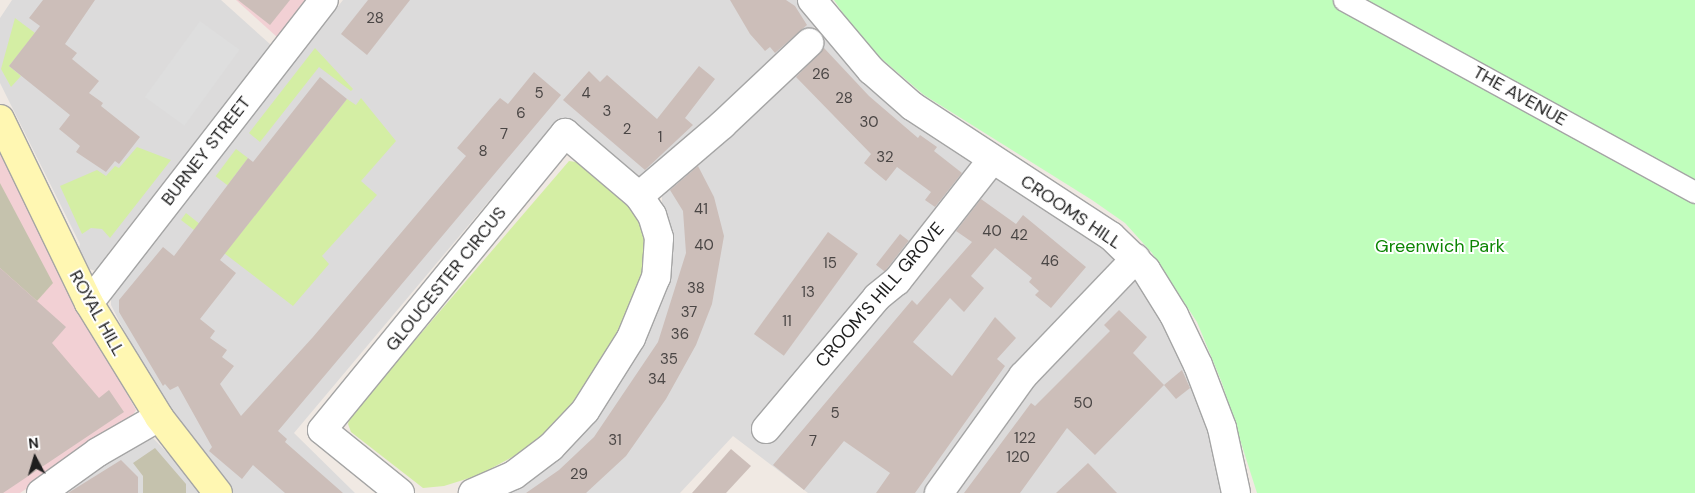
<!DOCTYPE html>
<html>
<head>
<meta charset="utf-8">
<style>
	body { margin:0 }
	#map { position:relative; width:1695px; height:493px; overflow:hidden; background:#f0e9e3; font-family:"DM Sans",sans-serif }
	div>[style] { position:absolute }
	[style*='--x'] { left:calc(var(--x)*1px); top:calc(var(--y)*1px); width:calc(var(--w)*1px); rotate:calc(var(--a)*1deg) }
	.residential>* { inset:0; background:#dcdbdb }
	.commercial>* { inset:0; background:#f2d0d4 }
	.construction>* { inset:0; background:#c5c2ad }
	.grass>* { inset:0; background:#d4eea4; transform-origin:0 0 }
	.park>* { inset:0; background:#c0febc }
	.parking>* { inset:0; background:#dedede; transform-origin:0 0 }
	.building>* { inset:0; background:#ccbeb9; transform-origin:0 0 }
	.roads { filter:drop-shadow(1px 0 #a5a5a5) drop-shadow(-1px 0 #a5a5a5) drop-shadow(0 1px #a5a5a5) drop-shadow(0 -1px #a5a5a5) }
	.pedestrian>* { height:21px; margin:-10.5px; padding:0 10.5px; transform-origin:10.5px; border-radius:10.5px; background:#fff }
	.minor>* { height:28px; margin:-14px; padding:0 14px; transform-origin:14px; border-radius:14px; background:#fff }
	.secondary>* { height:28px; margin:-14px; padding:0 14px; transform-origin:14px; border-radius:14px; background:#fff7b2 }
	span { translate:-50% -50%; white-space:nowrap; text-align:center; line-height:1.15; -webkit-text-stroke:4px #fff; paint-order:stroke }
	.number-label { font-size:15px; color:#4a4645 }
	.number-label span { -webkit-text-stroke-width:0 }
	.street-label { font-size:18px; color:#1e1e1e }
	.park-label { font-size:18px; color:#0b8502 }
	.north { position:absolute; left:10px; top:433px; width:50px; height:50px; -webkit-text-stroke:4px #fff; paint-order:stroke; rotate:354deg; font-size:14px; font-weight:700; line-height:20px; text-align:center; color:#1e1e1e }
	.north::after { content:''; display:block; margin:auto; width:18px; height:22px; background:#1e1e1e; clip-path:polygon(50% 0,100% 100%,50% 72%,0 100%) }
</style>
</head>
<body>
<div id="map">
	<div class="residential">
		<i style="clip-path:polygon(12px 0,221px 0,271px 45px,106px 256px,99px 272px,86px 268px,78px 253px,80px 244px,0 83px,0 18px)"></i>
		<i style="clip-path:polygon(343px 0,801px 0,817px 25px,767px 75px,640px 177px,568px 119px,557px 120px,294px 433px,355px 493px,232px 493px,186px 437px,137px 356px,111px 305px,111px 296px)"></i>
		<i style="clip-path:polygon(826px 36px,991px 174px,1035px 199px,1113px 254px,1116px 258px,1114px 263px,926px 493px,808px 493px,733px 436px,680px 493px,504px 493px,666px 279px,674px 238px,662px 203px,662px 191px)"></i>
		<i style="clip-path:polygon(1137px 278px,1144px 286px,1185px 365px,1205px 422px,1222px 493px,954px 493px,1038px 375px,1125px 283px)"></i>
		<i style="clip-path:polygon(152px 437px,206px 493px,63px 493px,116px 457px)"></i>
	</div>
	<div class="commercial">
		<i style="clip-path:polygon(236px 0,306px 0,277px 37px)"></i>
		<i style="clip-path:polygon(0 147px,87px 322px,136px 410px,131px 418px,20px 493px,0 493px)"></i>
	</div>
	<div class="construction">
		<i style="clip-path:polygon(0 183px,53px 283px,37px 301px,0 268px)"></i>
		<i style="clip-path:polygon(155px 448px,186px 484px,186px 493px,143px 493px,143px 476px,133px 463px)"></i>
	</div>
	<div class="grass">
		<i style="clip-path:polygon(15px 18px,35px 33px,9px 66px,21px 76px,11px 87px,1px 69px)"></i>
		<i style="clip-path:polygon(315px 48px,353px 89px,351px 91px,319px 67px,260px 142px,249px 133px)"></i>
		<i style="clip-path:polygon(361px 98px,396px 141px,361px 181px,377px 195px,322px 256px,329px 264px,293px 306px,181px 220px,186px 213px,225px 244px,236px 239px,347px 99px,356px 105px)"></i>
		<i style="clip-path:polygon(137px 147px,171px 160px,110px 238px,102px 229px,91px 228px,82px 234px,60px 186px,97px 170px,106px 176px,115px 166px,119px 168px)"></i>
		<i style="left:236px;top:149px;width:15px;height:34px;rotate:37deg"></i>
		<i style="clip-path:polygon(569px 161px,576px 162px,624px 202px,637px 214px,643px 227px,648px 250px,643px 276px,622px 330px,575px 402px,548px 431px,516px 455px,479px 475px,444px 486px,423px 488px,351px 432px,348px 424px,350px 416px)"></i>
	</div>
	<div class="park">
		<i style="clip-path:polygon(834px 0,1695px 0,1695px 493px,1257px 493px,1222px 383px,1197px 322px,1152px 253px,1125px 223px,1092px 200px,924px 95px,863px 43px)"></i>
	</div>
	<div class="parking">
		<i style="left:200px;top:21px;width:49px;height:94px;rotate:36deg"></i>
	</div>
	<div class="building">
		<i style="clip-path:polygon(43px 0,95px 0,65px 44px,77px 53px,72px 59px,99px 81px,89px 93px,103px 103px,101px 106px,140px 137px,119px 164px,115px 161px,106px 172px,76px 152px,80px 146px,59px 129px,70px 115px,9px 66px,40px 26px,29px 18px)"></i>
		<i style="clip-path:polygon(238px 0,290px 0,270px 25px)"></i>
		<i style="clip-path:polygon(368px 0,410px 0,367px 55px,341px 34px)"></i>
		<i style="clip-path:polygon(730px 0,786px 0,795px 6px,807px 25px,775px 53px,770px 47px,765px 51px,750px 34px)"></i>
		<i style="clip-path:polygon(824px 48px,869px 96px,918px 138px,920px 135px,937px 147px,934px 151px,962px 173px,935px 207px,925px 200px,931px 192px,897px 167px,886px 181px,864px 163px,871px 154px,796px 77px)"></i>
		<i style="clip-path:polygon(699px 66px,715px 79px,685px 118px,693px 125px,645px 170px,563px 100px,589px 71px,600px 82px,607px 75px,657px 119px)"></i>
		<i style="clip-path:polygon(534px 72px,561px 95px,278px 431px,287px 439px,285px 442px,343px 493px,285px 493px,253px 465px,242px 479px,209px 451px,212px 447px,178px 386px,170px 390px,165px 384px,163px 386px,119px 312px,119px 300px,163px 247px,174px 256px,248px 158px,253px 162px,320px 77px,347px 99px,220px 260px,236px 273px,200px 319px,215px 331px,210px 338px,227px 350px,222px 357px,234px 366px,220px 384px,241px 416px,313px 337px,466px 156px,457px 148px,491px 108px,500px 98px,508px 104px)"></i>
		<i style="clip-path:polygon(698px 166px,714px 197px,724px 236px,712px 304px,696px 345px,666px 399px,626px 456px,586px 493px,526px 493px,559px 470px,594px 437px,658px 342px,686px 253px,683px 211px,670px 190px)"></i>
		<i style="clip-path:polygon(981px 199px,1016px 224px,1023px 215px,1086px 267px,1051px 308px,1035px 295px,1039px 291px,1029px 282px,1032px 278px,995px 248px,971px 276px,984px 288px,964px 312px,950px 298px,913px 342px,952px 376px,995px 317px,1016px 338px,997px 359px,1005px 366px,915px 493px,876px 493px,890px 473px,844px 441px,804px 490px,773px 465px,912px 300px,917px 305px,972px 242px,956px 231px)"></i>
		<i style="left:828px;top:232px;width:37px;height:126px;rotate:36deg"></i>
		<i style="left:900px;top:234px;width:11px;height:39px;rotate:38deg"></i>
		<i style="clip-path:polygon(0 268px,66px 327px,52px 343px,99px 398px,109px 390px,124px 412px,3px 493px,0 493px)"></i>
		<i style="clip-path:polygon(1119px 310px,1147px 337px,1133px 353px,1164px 385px,1095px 455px,1067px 428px,1020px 493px,964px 493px,1031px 403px,1035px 406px,1110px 331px,1104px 325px)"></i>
		<i style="clip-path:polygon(1182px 370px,1190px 388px,1176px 399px,1164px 385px)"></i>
		<i style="clip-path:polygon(731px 449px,751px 466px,726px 493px,692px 493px)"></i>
		<i style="clip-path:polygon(121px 460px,138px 477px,138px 493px,68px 493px)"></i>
		<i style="clip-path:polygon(1088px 463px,1117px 493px,1056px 493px)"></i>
	</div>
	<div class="roads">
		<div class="pedestrian">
			<i style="--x:1344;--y:0;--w:400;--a:28.7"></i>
		</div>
		<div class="minor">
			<i style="--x:812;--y:0;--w:92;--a:49.9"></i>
			<i style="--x:871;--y:70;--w:55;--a:41.3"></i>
			<i style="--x:912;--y:106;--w:238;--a:33.2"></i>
			<i style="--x:1111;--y:236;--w:49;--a:44.2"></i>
			<i style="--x:1146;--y:270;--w:53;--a:58.1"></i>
			<i style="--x:1174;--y:315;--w:55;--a:64.4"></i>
			<i style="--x:1198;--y:365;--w:67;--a:69.1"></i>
			<i style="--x:1222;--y:428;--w:66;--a:77.8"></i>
			<i style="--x:639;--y:196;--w:109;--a:-40.5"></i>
			<i style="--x:722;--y:125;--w:120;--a:-43.3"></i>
			<i style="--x:89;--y:303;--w:383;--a:-52.2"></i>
			<i style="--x:766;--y:429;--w:172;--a:-49.9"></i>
			<i style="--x:877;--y:297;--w:26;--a:-39"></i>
			<i style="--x:897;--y:281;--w:154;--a:-51.9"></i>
			<i style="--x:41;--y:493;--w:70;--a:-35.7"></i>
			<i style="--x:98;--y:452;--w:70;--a:-29.8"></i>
			<i style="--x:400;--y:493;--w:100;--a:-141.1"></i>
			<i style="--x:322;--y:430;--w:384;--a:-50.7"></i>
			<i style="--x:565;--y:133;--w:97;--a:40.4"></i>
			<i style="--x:639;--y:196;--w:23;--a:56"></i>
			<i style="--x:652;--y:215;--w:24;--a:73"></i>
			<i style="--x:659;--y:238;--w:39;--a:94"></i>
			<i style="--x:656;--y:277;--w:66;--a:112.3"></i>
			<i style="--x:631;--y:338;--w:86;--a:122.2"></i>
			<i style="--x:585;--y:411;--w:50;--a:133.4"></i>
			<i style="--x:551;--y:447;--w:46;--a:142.9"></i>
			<i style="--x:514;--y:475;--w:45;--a:156.3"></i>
			<i style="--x:939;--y:493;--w:144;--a:-54.3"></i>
			<i style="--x:1023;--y:376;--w:163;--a:-46.2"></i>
		</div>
		<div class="secondary">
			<i style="--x:0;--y:119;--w:204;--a:64.2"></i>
			<i style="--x:89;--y:303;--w:134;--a:58.4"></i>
			<i style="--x:159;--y:417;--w:96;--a:52.2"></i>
		</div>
	</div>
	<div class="number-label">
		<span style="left:375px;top:19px">28</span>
		<span style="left:821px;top:75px">26</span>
		<span style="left:539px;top:94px">5</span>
		<span style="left:586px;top:94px">4</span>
		<span style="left:844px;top:99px">28</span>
		<span style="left:607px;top:112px">3</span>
		<span style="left:521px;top:114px">6</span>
		<span style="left:869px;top:123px">30</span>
		<span style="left:627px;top:130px">2</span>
		<span style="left:504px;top:135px">7</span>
		<span style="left:660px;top:138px">1</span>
		<span style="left:483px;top:152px">8</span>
		<span style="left:885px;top:158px">32</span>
		<span style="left:701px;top:210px">41</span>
		<span style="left:992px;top:232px">40</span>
		<span style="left:1019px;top:236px">42</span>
		<span style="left:704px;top:246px">40</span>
		<span style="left:1050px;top:262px">46</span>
		<span style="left:830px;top:264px">15</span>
		<span style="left:696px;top:289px">38</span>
		<span style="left:808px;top:293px">13</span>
		<span style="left:689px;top:313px">37</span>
		<span style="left:787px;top:322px">11</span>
		<span style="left:680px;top:335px">36</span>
		<span style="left:669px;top:360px">35</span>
		<span style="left:657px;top:380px">34</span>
		<span style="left:1083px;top:404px">50</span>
		<span style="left:835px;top:414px">5</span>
		<span style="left:1025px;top:439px">122</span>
		<span style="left:615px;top:441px">31</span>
		<span style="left:813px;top:442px">7</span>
		<span style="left:1018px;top:458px">120</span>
		<span style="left:579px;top:475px">29</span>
	</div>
	<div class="street-label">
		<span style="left:1520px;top:96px;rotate:29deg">THE AVENUE</span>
		<span style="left:206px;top:151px;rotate:-52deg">BURNEY STREET</span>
		<span style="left:1071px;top:212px;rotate:34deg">CROOMS HILL</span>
		<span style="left:446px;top:279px;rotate:-51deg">GLOUCESTER CIRCUS</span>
		<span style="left:880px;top:295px;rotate:-49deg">CROOM'S HILL GROVE</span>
		<span style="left:97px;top:313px;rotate:61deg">ROYAL HILL</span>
	</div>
	<div class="park-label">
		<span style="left:1440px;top:246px">Greenwich Park</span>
	</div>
	<div class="north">N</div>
</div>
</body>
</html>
